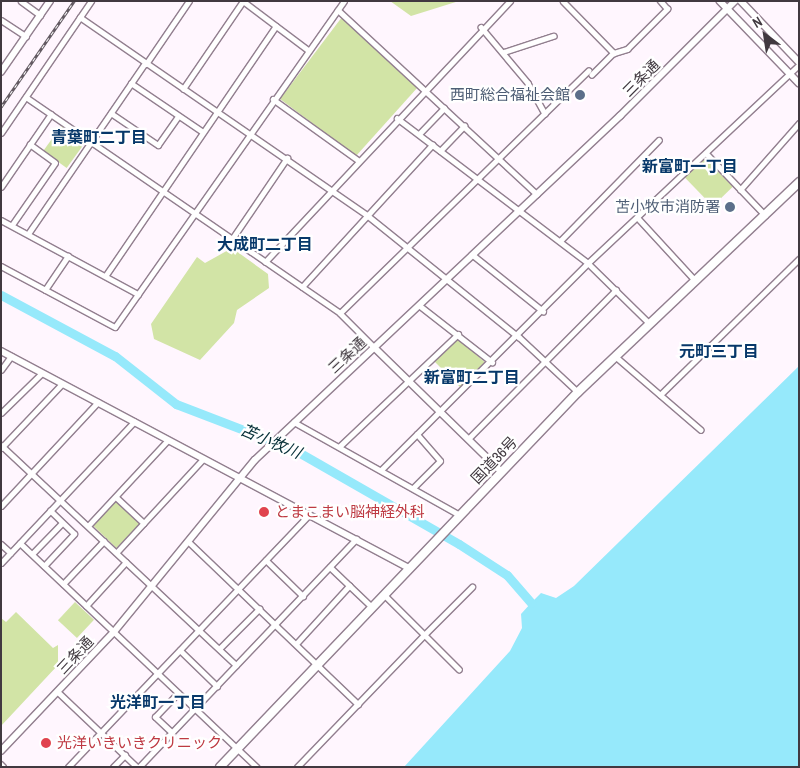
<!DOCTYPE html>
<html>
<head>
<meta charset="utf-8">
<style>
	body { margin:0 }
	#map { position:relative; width:800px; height:768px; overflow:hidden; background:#fff6fe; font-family:"Archivo Narrow","Noto Sans JP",sans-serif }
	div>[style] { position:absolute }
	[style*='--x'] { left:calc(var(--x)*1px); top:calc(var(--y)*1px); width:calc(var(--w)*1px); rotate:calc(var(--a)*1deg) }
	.green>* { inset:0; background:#d2e4a6; transform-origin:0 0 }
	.water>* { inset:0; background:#96e9fb }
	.river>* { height:9px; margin:-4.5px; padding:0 4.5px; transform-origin:4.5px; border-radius:4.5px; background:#96e9fb }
	.roads { filter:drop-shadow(1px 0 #927f8f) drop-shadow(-1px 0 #927f8f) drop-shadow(0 1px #927f8f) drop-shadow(0 -1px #927f8f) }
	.street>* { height:4.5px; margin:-2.25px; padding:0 2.25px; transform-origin:2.25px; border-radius:2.25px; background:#fff }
	.secondary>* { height:5.5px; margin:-2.75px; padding:0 2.75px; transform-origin:2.75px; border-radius:2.75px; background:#fff }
	.highway>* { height:8px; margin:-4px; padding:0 4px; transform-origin:4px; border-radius:4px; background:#fff }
	.rail>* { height:3px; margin-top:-1.5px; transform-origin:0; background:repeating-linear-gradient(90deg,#fff 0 4px,#635a62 0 8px); box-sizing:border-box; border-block:1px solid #635a62 }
	.dots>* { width:14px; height:14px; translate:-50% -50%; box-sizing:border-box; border:2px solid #fff; border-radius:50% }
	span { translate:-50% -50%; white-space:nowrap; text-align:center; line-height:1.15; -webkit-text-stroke:4.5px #fff; paint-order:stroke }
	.street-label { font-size:15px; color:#413940 }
	.service-label { font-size:15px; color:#4e5e75 }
	.right { translate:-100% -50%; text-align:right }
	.health-label { font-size:15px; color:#be3a42 }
	.left { translate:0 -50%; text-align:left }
	.neighbourhood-label { font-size:16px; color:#07386a; font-weight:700 }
	.water-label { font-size:16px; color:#052f37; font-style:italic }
	.frame { position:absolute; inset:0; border:2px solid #413940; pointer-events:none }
	.north { position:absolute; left:740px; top:10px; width:50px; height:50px; -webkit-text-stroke:4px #fff; paint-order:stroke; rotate:329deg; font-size:14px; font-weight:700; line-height:20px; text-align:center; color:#413940 }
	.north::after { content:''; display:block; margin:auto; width:18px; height:22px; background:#413940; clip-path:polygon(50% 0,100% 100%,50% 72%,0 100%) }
</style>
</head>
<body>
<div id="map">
	<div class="green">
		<i style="clip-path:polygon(390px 1px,459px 1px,411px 16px)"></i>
		<i style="clip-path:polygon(342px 17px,418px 87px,356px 156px,280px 99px)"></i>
		<i style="left:62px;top:125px;width:29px;height:32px;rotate:36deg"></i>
		<i style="left:705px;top:158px;width:40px;height:28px;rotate:46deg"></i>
		<i style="clip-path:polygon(232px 248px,268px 274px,269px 288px,237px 310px,234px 323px,200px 360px,154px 339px,151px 324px,197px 257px,205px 263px)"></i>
		<i style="clip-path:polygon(458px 339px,487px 364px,460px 387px,433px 360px)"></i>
		<i style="left:117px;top:500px;width:33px;height:35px;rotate:44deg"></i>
		<i style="left:75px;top:602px;width:26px;height:25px;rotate:43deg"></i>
		<i style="clip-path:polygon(16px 612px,53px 648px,58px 645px,58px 665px,1px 726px,1px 618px,6px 622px)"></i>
	</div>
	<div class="water">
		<i style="clip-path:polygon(799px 366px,799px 767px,404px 767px,510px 651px,522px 628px,521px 614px,531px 603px,541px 593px,556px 598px,574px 586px)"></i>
	</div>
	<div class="river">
		<i style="--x:1;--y:295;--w:129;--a:28.2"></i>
		<i style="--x:115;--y:356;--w:78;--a:38.2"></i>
		<i style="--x:176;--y:404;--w:125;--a:21"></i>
		<i style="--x:293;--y:449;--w:191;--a:29.8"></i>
		<i style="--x:459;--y:544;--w:57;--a:32.9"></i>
		<i style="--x:507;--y:575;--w:37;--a:49"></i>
	</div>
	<div class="roads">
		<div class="street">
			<i style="--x:21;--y:1;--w:24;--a:36"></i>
			<i style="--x:243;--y:1;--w:81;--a:37"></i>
			<i style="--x:563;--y:1;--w:73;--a:45.6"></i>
			<i style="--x:614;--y:53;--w:31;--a:135"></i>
			<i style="--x:338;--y:10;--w:271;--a:42.8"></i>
			<i style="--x:80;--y:17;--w:349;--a:34.6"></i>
			<i style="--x:367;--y:215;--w:195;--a:38.8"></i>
			<i style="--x:519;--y:337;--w:81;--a:43"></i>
			<i style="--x:1;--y:20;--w:30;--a:33"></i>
			<i style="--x:481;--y:27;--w:73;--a:50"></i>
			<i style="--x:528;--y:83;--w:35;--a:61"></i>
			<i style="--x:504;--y:52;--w:52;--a:-18.1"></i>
			<i style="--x:614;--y:53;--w:14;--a:-17"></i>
			<i style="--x:627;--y:49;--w:57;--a:-45"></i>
			<i style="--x:667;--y:9;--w:11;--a:-131"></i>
			<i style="--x:146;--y:64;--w:76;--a:-55.7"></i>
			<i style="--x:131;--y:83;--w:87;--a:34.2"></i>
			<i style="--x:183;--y:89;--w:107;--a:-55.7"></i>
			<i style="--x:26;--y:97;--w:381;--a:34.5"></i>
			<i style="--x:340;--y:313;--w:48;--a:45"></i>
			<i style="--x:273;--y:99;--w:105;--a:35.7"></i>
			<i style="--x:111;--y:113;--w:57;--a:34.2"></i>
			<i style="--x:158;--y:145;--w:35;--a:-55"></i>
			<i style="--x:397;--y:118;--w:240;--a:37.2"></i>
			<i style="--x:588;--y:263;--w:86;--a:44.5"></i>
			<i style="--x:1;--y:133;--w:160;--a:-55.7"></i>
			<i style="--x:419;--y:134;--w:36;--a:-46"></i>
			<i style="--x:440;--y:151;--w:35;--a:-46"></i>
			<i style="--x:706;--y:153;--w:86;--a:46.4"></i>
			<i style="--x:1;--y:187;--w:88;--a:-55.6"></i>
			<i style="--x:740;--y:190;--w:89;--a:-48.6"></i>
			<i style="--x:637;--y:217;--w:86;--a:47.4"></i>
			<i style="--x:1;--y:220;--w:156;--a:28.4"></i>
			<i style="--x:12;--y:225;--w:75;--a:-55.3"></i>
			<i style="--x:55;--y:163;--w:31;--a:-144"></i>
			<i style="--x:28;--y:234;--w:207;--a:-55.6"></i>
			<i style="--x:232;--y:239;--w:98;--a:-55.8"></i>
			<i style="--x:560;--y:241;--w:141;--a:-45.6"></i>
			<i style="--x:473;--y:255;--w:90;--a:38.7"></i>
			<i style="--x:265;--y:262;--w:358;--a:-46.8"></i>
			<i style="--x:1;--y:266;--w:129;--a:28.2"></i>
			<i style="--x:115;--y:327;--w:398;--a:-54.9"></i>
			<i style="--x:106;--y:275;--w:301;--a:-55.7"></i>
			<i style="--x:302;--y:287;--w:193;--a:-47.5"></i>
			<i style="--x:45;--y:290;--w:41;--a:-55.9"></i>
			<i style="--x:419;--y:305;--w:93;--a:38"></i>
			<i style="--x:340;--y:313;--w:347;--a:-44.3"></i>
			<i style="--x:615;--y:356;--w:113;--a:40.7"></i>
			<i style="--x:1;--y:370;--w:17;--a:-54"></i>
			<i style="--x:660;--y:395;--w:194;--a:-44.4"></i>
			<i style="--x:1;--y:413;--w:57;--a:-44.3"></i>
			<i style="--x:294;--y:422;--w:190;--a:29.3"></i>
			<i style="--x:468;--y:439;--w:210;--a:-45.2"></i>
			<i style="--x:1;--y:445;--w:322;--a:43.1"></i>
			<i style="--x:339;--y:447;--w:164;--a:-43.5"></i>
			<i style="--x:1;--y:448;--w:88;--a:-46.4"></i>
			<i style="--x:381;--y:470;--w:293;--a:-45"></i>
			<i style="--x:588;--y:263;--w:289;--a:-43.2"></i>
			<i style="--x:413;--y:488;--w:38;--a:-45"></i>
			<i style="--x:440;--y:461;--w:35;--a:-131"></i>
			<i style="--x:116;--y:497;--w:38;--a:43"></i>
			<i style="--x:1;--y:506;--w:142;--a:-47"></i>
			<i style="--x:88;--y:526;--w:117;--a:-47.1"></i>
			<i style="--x:188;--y:541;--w:236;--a:43.8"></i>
			<i style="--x:20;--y:543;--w:326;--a:43.4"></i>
			<i style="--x:1;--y:544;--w:13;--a:42"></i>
			<i style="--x:117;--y:552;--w:127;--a:-47.2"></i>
			<i style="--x:32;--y:554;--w:43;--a:-45.9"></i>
			<i style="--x:266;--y:560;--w:52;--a:44.2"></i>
			<i style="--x:1;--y:563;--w:194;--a:-46.7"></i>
			<i style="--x:44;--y:566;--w:44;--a:-46.8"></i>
			<i style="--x:74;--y:534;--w:33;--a:-136"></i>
			<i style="--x:330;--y:567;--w:58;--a:43.6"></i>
			<i style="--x:63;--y:584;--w:59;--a:-46.4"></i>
			<i style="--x:86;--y:606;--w:59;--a:-47.7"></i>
			<i style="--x:296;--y:644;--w:79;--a:-47.6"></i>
			<i style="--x:219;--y:649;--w:57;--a:-45"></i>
			<i style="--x:180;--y:650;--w:52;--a:44.2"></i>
			<i style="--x:459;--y:670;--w:49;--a:-135"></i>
			<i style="--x:424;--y:635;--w:68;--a:-45"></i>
			<i style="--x:58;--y:692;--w:109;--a:43.5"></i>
			<i style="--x:172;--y:733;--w:23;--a:-137"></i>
			<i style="--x:155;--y:717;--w:33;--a:-46"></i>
			<i style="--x:68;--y:767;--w:349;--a:-46.3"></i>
			<i style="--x:113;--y:767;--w:17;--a:-45"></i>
			<i style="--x:139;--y:767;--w:315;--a:-46.4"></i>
			<i style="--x:297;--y:767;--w:183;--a:-46.1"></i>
			<i style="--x:424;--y:635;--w:57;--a:-135"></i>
		</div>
		<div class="secondary">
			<i style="--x:720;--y:1;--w:114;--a:46.1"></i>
			<i style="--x:741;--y:1;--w:84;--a:46.4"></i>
			<i style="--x:1;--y:72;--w:86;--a:-55.4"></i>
			<i style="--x:374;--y:347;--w:179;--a:44.3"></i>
			<i style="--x:1;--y:351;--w:462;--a:28"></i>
			<i style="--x:1;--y:751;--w:164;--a:-46.5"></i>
			<i style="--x:114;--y:632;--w:222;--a:-50.7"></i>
			<i style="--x:255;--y:460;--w:502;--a:-43.3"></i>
			<i style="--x:620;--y:116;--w:163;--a:-45"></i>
			<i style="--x:1;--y:765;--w:3;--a:45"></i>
		</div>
		<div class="highway">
			<i style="--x:220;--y:767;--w:518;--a:-46.33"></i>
			<i style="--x:578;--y:392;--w:305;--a:-43.5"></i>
		</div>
	</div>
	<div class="rail">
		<i style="--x:1;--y:107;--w:129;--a:-55.4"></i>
	</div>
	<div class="dots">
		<i style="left:580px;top:95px;background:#5c6f8a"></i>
		<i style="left:730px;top:207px;background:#5c6f8a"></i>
		<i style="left:264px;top:512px;background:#e0444e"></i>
		<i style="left:46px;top:743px;background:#e0444e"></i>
	</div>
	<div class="street-label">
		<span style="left:641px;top:78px;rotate:-45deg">三条通</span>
		<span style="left:347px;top:355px;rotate:-43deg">三条通</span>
		<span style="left:494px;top:460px;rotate:-46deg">国道36号</span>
		<span style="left:75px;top:655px;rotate:-47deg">三条通</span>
	</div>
	<div class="service-label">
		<span class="right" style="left:570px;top:95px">西町総合福祉会館</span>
		<span class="right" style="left:720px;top:207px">苫小牧市消防署</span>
	</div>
	<div class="health-label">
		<span class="left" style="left:275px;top:512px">とまこまい脳神経外科</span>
		<span class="left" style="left:57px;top:743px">光洋いきいきクリニック</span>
	</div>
	<div class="neighbourhood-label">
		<span style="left:99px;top:137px">青葉町二丁目</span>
		<span style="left:690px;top:166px">新富町一丁目</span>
		<span style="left:265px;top:244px">大成町二丁目</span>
		<span style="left:719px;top:351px">元町三丁目</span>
		<span style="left:472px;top:377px">新富町二丁目</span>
		<span style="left:158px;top:702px">光洋町一丁目</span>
	</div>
	<div class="water-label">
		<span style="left:271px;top:441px;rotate:23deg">苫小牧川</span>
	</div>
	<div class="frame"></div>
	<div class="north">N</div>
</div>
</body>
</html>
